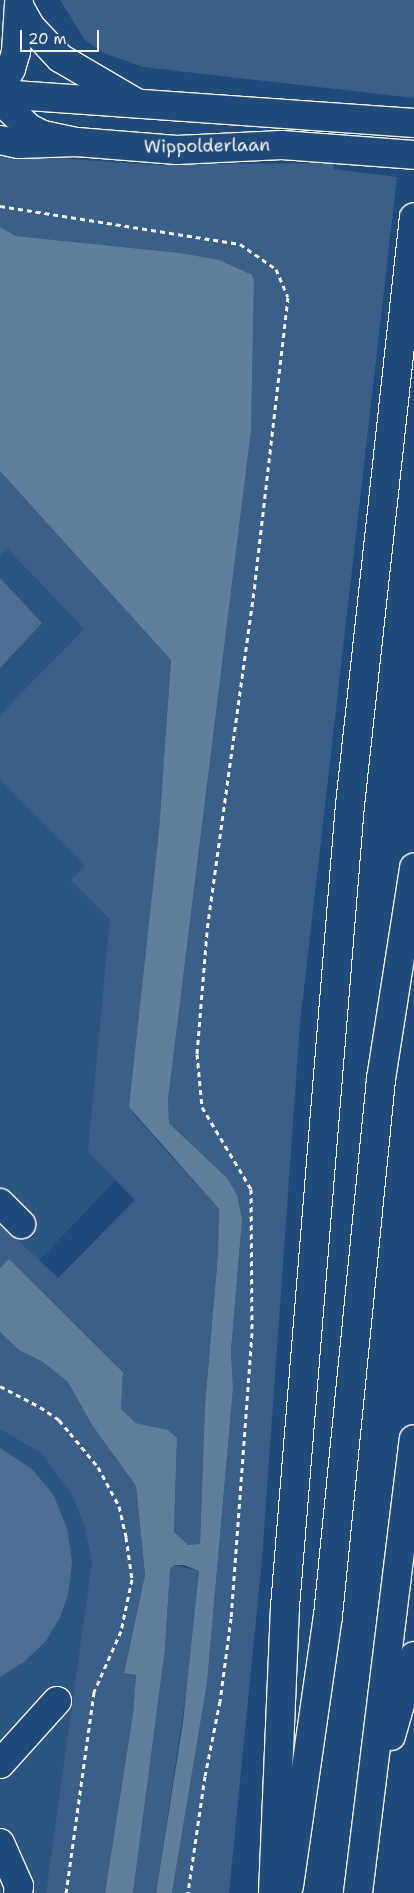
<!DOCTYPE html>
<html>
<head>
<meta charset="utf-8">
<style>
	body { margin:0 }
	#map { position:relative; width:414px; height:1893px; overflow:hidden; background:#1f4a7a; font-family:"Shantell Sans",sans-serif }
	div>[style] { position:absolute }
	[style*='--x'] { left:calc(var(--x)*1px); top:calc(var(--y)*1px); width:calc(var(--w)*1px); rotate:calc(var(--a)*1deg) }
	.built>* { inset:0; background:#2d5581 }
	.green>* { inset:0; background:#3a5f88 }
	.water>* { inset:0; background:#627e9d }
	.building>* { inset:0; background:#4d6e92 }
	.path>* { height:3px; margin-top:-1.5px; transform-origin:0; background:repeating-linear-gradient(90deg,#f4f1e8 0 5px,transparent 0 9px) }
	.roads { filter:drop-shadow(1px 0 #f4f1e8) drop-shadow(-1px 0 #f4f1e8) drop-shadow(0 1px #f4f1e8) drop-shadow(0 -1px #f4f1e8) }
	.minor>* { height:28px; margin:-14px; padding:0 14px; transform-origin:14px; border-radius:14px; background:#1f4a7a }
	.major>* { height:28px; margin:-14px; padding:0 14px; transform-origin:14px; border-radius:14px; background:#1f4a7a }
	.highway>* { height:28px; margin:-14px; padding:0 14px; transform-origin:14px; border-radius:14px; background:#1f4a7a }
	span { translate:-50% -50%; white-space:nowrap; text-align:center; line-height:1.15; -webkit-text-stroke:4px #1f4a7a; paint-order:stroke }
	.street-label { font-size:18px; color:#f4f1e8 }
	.scale { position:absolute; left:20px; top:30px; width:79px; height:22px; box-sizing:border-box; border:2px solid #f4f1e8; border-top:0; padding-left:6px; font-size:15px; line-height:18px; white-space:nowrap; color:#f4f1e8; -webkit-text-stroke:4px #1f4a7a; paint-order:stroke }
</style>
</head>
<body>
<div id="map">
	<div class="built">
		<i style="clip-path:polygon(0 307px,225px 348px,164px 1129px,17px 1284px,0 1268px)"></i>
		<i style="clip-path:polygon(0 1429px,41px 1453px,71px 1493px,84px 1525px,92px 1561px,47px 1893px,0 1893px)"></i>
	</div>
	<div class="green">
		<i style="clip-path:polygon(60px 0,414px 0,414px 98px,143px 67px,103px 53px,84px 39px)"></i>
		<i style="clip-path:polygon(0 154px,154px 165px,334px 163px,334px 169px,397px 177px,300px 1024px,262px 1559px,229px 1893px,172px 1893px,207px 1683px,233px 1388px,231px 1351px,242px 1220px,227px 1178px,169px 1123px,168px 1099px,251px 431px,254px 281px,180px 253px,16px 236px,0 227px)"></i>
		<i style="clip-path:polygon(0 471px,171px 660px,159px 831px,132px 1113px,219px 1209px,218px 1254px,205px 1405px,200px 1544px,194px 1546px,182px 1543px,174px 1532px,177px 1438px,168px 1430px,136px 1423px,121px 1409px,123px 1371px,9px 1259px,0 1268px,0 1223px,58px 1278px,135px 1200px,88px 1152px,110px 919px,71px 880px,85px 866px,0 779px,0 715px,84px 629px,7px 548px,0 555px)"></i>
		<i style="clip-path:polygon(0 1332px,19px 1350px,43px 1362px,68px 1381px,92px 1425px,136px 1486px,145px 1575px,124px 1672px,136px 1675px,133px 1714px,105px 1893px,46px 1893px,92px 1561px,84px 1525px,71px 1493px,41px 1453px,0 1429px)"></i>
		<i style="clip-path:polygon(174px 1565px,199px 1571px,188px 1681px,156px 1893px,133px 1893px,165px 1649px,170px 1568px)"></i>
	</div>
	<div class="water">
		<i style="clip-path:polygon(0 227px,16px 236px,180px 253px,219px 260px,252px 275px,254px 281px,251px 431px,168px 1099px,169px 1123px,227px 1178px,237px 1195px,242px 1220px,231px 1351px,233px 1388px,207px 1683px,172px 1893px,156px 1893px,183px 1722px,199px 1571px,184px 1565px,174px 1565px,170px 1569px,165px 1649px,133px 1893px,105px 1893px,133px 1714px,136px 1675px,124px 1673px,145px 1575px,136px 1486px,92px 1425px,68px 1382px,43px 1362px,19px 1350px,0 1332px,0 1268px,9px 1259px,123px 1372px,121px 1409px,136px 1423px,168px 1430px,177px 1438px,174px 1532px,188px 1545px,200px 1544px,205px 1405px,218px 1254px,219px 1209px,129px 1107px,159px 831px,171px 660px,0 471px)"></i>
	</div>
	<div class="building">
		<i style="clip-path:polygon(0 578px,42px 623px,0 668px)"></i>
		<i style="clip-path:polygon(0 1448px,32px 1469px,53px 1494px,67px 1528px,72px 1562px,68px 1595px,60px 1617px,46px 1641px,24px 1662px,0 1677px)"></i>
	</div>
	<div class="path">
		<i style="--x:0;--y:206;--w:243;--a:9"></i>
		<i style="--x:240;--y:244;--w:44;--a:34.8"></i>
		<i style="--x:276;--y:269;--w:30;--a:67"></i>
		<i style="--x:288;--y:297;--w:289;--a:96.6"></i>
		<i style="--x:255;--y:584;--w:351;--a:97.9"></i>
		<i style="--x:207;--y:932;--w:122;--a:94.7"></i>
		<i style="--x:197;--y:1054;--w:53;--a:84.6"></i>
		<i style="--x:202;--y:1107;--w:96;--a:59.1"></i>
		<i style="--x:251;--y:1189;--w:144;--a:89.6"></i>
		<i style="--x:252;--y:1333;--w:286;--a:94.2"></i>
		<i style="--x:231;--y:1618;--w:84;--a:97.5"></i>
		<i style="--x:220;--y:1701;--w:76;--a:101.3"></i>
		<i style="--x:205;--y:1776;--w:118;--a:98.3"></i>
		<i style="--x:0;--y:1386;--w:45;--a:27.7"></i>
		<i style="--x:40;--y:1407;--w:23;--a:34"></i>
		<i style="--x:59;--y:1420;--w:17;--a:50"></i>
		<i style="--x:70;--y:1433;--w:44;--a:50.5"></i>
		<i style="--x:98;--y:1467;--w:44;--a:61.7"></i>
		<i style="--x:119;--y:1506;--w:32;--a:77"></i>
		<i style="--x:126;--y:1537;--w:42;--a:81.9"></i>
		<i style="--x:132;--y:1579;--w:53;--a:101.9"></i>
		<i style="--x:121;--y:1631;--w:67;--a:113.9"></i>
		<i style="--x:94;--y:1692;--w:203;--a:97.9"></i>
	</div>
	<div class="roads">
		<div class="minor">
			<i style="--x:0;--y:140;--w:19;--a:12"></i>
			<i style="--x:0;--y:1203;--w:30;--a:45"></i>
			<i style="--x:0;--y:1764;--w:85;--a:-47.9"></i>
			<i style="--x:0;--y:1843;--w:47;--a:66.2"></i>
			<i style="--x:19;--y:1886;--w:7;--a:98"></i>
		</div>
		<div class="major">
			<i style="--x:0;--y:94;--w:415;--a:4"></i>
			<i style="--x:19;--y:144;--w:58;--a:-2"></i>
			<i style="--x:77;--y:142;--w:100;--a:4.6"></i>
			<i style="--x:177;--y:150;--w:105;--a:-2.7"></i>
			<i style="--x:282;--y:145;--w:132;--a:4.3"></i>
		</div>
		<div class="highway">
			<i style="--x:19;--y:6;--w:23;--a:61"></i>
			<i style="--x:30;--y:26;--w:44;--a:46.8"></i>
			<i style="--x:60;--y:58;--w:87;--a:30.4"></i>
			<i style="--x:0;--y:88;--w:22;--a:-60"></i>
			<i style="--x:11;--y:69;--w:18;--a:-74"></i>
			<i style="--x:16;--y:52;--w:49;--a:-86.5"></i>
			<i style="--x:0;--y:100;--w:40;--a:44"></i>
			<i style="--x:29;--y:128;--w:16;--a:27"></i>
			<i style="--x:43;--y:135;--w:35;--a:12"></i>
			<i style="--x:391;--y:1736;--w:83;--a:-74"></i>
			<i style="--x:289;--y:1886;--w:273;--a:-81.8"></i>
			<i style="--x:328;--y:1616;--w:540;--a:-84.36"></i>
			<i style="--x:381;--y:1079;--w:214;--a:-81.1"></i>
			<i style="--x:273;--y:1893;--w:286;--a:-87.6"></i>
			<i style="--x:285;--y:1607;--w:805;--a:-85.37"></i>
			<i style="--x:350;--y:805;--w:591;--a:-83.79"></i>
			<i style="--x:358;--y:1893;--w:457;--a:-83"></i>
		</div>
	</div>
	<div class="street-label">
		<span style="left:207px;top:146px;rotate:-1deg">Wippolderlaan</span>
	</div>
	<div class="scale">20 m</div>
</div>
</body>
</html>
